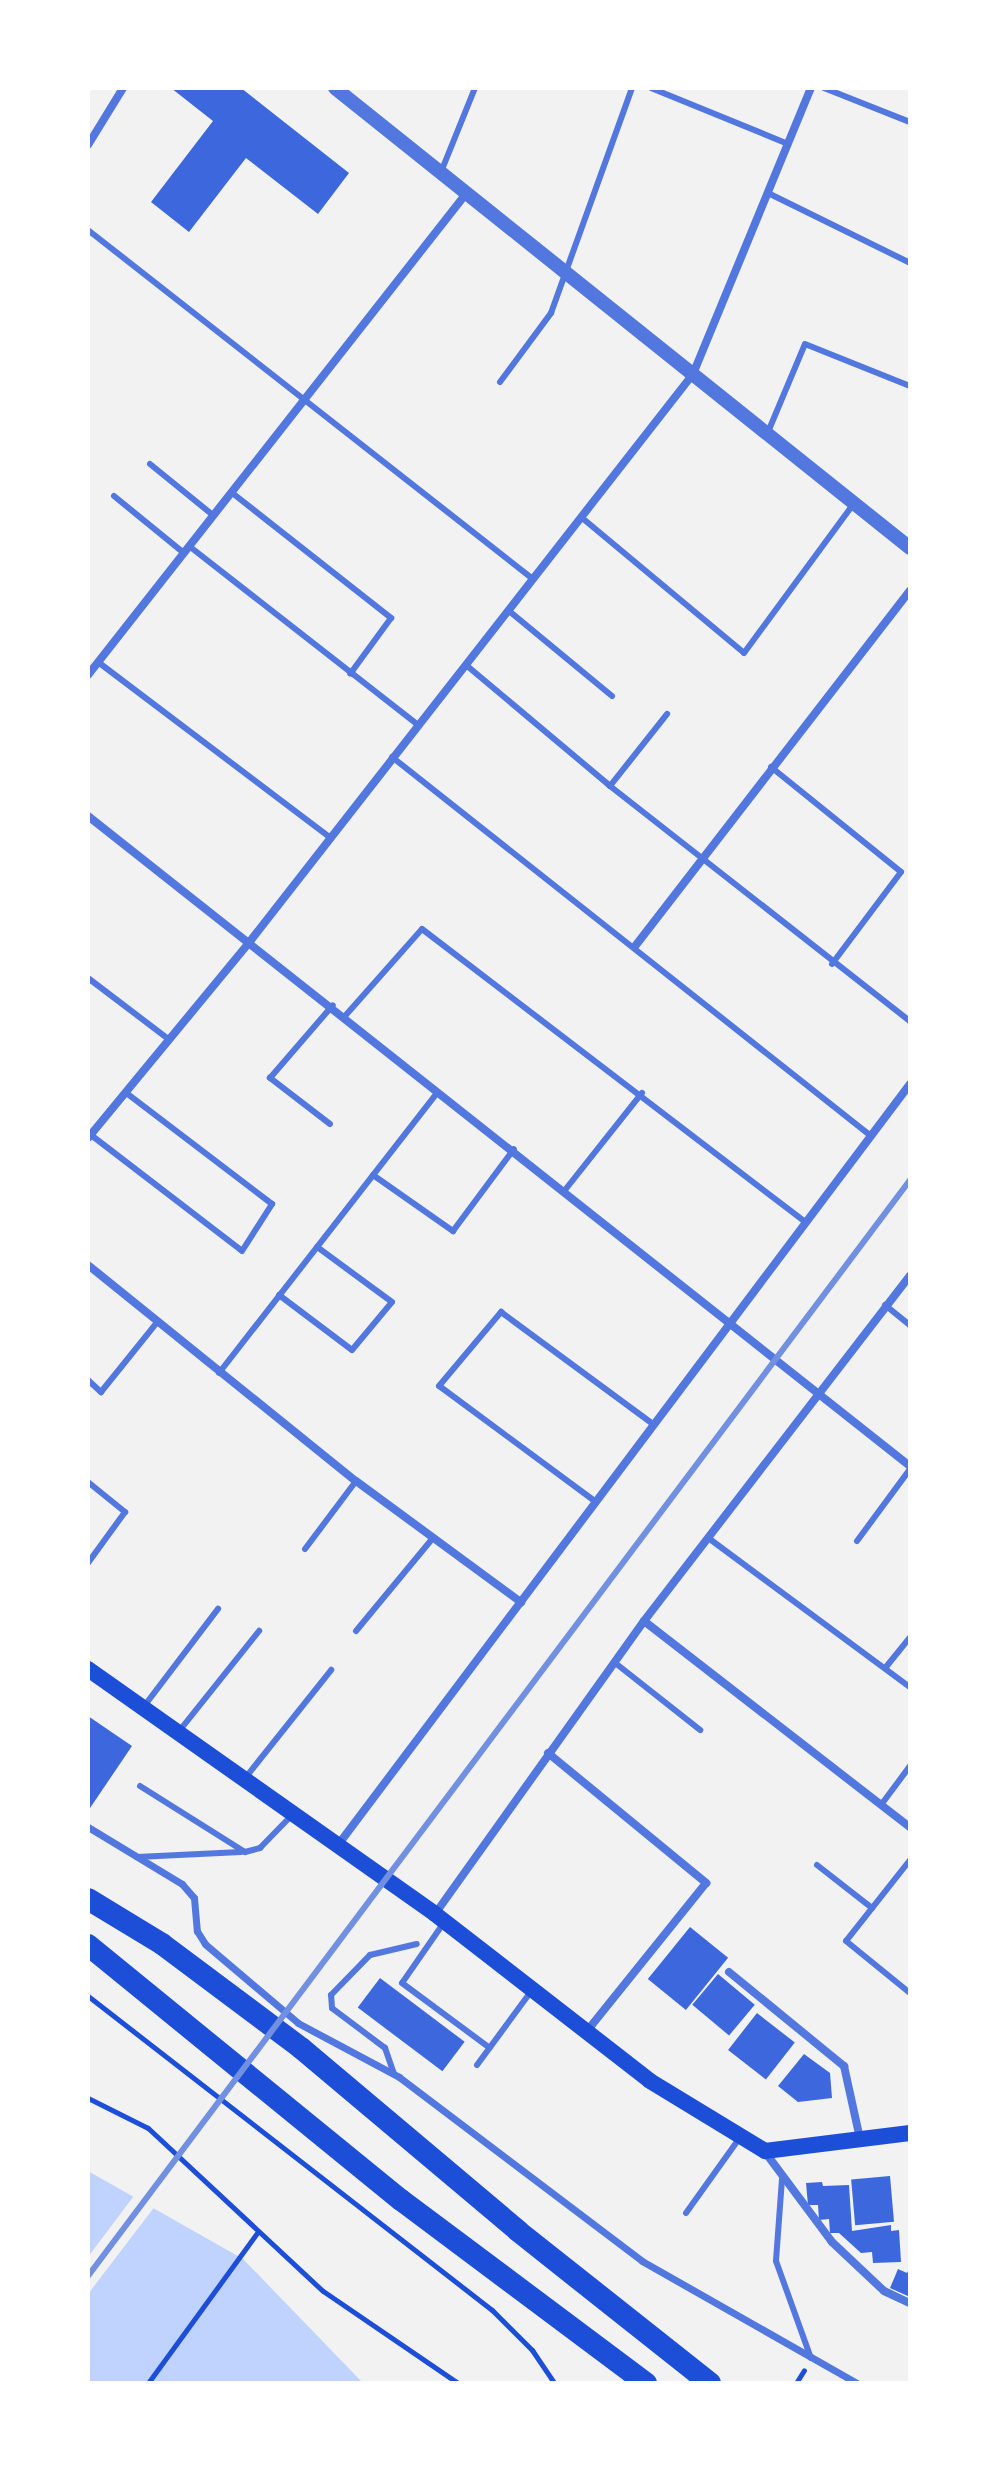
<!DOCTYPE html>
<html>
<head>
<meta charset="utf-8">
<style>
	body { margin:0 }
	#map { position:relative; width:998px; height:2471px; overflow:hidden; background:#f2f2f2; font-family:Montserrat,sans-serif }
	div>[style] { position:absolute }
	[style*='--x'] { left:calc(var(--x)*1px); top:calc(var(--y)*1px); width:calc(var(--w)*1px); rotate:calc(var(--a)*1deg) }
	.water>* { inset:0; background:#bfd3fe }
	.pier>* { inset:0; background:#f2f2f2 }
	.building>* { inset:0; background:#3d67dc; transform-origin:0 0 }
	.path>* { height:5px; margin:-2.5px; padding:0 2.5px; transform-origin:2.5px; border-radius:2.5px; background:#1d4ed8 }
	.service>* { height:6px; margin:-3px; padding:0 3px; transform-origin:3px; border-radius:3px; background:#5277de }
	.pedestrian>* { height:7px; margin:-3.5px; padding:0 3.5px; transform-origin:3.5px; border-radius:3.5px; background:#5277de }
	.minor>* { height:8px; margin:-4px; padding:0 4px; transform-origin:4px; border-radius:4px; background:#5277de }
	.tertiary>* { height:14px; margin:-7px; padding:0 7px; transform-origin:7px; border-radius:7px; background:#5277de }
	.secondary>* { height:16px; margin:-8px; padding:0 8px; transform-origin:8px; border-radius:8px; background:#1d4ed8 }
	.trunk>* { height:22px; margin:-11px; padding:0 11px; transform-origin:11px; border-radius:11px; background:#1d4ed8 }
	.rail>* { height:6px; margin:-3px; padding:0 3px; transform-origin:3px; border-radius:3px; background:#7290e2 }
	span { translate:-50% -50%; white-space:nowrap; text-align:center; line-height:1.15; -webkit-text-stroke:8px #fff; paint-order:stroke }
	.frame { position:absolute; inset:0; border:90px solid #fff; pointer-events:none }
</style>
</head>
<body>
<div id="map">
	<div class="water">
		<i style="clip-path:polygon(88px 2171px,243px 2259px,363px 2383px,88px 2383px)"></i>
	</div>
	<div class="pier">
		<i style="clip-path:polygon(136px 2193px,156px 2205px,88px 2294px,88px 2257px)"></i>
	</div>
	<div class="building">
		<i style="clip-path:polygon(171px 88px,241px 88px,349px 173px,318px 214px,246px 158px,189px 232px,151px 202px,213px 121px)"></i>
		<i style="clip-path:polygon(88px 1716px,132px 1746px,88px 1811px)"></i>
		<i style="left:690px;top:1927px;width:49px;height:67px;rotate:39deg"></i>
		<i style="left:718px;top:1974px;width:48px;height:40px;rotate:40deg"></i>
		<i style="left:380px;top:1978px;width:106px;height:37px;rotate:37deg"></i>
		<i style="left:757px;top:2013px;width:48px;height:47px;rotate:38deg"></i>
		<i style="clip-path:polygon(804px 2054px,830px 2073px,832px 2098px,798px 2102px,778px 2086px)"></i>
		<i style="left:890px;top:2176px;width:46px;height:39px;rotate:85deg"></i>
		<i style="clip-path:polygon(822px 2182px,823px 2186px,849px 2185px,852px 2231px,891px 2225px,891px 2231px,899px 2230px,901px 2262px,873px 2263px,872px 2252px,861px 2253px,839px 2233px,830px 2233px,829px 2219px,819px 2220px,818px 2205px,808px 2205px,806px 2183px)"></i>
		<i style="clip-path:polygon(910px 2267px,910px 2297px,890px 2288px,898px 2269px,907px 2273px)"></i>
	</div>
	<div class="path">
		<i style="--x:88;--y:1996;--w:512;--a:37.86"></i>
		<i style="--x:492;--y:2310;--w:57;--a:45"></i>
		<i style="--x:532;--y:2350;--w:40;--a:56"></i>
		<i style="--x:88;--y:2098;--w:67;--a:26.6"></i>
		<i style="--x:148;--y:2128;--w:239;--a:43"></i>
		<i style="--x:323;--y:2291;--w:163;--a:34.3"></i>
		<i style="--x:148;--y:2383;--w:185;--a:-54"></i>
		<i style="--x:796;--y:2383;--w:15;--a:-58"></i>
	</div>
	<div class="service">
		<i style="--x:651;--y:88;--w:148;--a:22.2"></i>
		<i style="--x:824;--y:88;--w:92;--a:21.6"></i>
		<i style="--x:441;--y:172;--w:91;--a:-68"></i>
		<i style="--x:768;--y:193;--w:158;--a:26.2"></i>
		<i style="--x:88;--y:230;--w:566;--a:38.11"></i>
		<i style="--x:500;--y:382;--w:86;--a:-53.5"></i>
		<i style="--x:551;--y:313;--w:239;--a:-70.2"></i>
		<i style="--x:768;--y:432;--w:95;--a:-67.2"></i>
		<i style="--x:805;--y:344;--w:113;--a:21.8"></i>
		<i style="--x:150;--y:464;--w:82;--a:39.1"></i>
		<i style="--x:231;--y:492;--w:204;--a:38.2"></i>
		<i style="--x:391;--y:618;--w:69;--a:126.2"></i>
		<i style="--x:114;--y:496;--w:90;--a:39.2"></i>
		<i style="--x:581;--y:517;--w:212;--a:39.8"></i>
		<i style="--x:744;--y:653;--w:186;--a:-53.7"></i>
		<i style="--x:189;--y:546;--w:291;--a:38"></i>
		<i style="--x:508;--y:610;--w:135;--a:39.6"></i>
		<i style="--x:98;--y:662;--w:292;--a:37.1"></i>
		<i style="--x:466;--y:665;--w:188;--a:40"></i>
		<i style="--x:610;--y:786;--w:381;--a:38.1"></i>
		<i style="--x:392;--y:757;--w:611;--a:38.35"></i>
		<i style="--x:771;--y:767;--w:167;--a:38.9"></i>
		<i style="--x:901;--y:872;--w:115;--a:126.9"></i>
		<i style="--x:610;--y:786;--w:92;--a:-51.6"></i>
		<i style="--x:88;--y:978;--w:99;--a:37.2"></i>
		<i style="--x:345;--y:1016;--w:116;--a:-48.5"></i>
		<i style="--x:422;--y:929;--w:484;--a:37.4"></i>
		<i style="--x:330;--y:1124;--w:76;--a:-142.5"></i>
		<i style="--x:270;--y:1078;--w:96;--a:-49.2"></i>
		<i style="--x:91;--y:1135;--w:190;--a:37.5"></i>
		<i style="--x:242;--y:1251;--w:56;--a:-57.4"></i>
		<i style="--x:272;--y:1204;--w:180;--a:-142.7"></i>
		<i style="--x:373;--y:1175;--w:98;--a:35"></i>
		<i style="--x:453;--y:1231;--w:102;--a:-53.4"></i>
		<i style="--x:565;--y:1190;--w:124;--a:-51.6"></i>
		<i style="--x:279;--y:1295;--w:91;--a:37"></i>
		<i style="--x:352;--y:1350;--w:62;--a:-50.2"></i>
		<i style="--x:392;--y:1302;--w:93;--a:-143.7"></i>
		<i style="--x:885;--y:1305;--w:32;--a:39"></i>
		<i style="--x:219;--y:1373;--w:356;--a:-52.1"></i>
		<i style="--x:88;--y:1380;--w:18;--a:43"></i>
		<i style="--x:101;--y:1392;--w:91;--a:-51.2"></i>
		<i style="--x:88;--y:1482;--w:48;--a:39"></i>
		<i style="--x:125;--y:1512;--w:63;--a:126"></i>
		<i style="--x:596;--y:1502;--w:195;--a:-143.5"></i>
		<i style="--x:439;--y:1386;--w:97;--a:-50"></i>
		<i style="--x:501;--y:1312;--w:190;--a:36.4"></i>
		<i style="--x:711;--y:1540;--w:247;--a:36.5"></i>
		<i style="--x:857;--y:1541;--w:89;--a:-53.6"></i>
		<i style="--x:305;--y:1549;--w:85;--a:-53.1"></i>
		<i style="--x:356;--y:1631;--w:121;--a:-50.4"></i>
		<i style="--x:614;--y:1662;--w:110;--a:38.3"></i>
		<i style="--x:886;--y:1667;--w:38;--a:-51"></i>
		<i style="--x:145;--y:1705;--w:121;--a:-52.8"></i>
		<i style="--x:180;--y:1730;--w:127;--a:-51.4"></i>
		<i style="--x:246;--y:1777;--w:137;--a:-51.5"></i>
		<i style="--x:140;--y:1786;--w:124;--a:32.2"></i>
		<i style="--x:245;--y:1852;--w:16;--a:-15"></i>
		<i style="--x:260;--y:1848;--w:47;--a:-45.9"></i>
		<i style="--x:881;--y:1805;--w:49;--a:-53.4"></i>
		<i style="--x:137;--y:1857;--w:104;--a:-2.8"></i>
		<i style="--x:910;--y:1860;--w:103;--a:128.3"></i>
		<i style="--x:846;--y:1941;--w:82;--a:39.1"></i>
		<i style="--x:817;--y:1865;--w:70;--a:38"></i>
		<i style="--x:445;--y:1921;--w:75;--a:124.7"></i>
		<i style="--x:402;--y:1983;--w:109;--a:36.5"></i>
		<i style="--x:477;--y:2065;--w:93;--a:-53.7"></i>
		<i style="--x:394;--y:2074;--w:28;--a:-109"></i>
		<i style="--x:385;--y:2048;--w:66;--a:-143"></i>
		<i style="--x:332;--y:2008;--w:13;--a:-94"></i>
		<i style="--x:331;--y:1995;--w:56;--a:-45.7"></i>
		<i style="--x:370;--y:1955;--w:48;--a:-13.2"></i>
		<i style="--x:782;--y:2179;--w:82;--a:94.2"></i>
		<i style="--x:776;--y:2261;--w:103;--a:70.2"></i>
		<i style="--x:686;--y:2213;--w:95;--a:-54.5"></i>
	</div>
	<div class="pedestrian">
		<i style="--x:88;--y:1827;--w:110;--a:31.2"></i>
		<i style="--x:182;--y:1884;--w:18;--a:49"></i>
		<i style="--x:194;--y:1898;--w:33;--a:85"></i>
		<i style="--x:197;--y:1931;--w:15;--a:58"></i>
		<i style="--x:205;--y:1944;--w:122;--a:40.3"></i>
		<i style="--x:298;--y:2023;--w:115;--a:28.1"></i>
		<i style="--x:399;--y:2077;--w:305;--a:37.1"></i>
		<i style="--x:642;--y:2261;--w:247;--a:29.6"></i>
	</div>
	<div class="minor">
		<i style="--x:88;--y:145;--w:67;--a:-58.4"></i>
		<i style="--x:88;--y:675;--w:610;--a:-51.85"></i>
		<i style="--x:88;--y:816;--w:1048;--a:38.34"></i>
		<i style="--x:636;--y:945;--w:448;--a:-52.3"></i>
		<i style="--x:88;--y:1138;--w:256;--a:-50.5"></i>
		<i style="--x:251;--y:940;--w:718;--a:-52.01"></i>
		<i style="--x:693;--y:374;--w:309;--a:-67.6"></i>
		<i style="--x:88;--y:1265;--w:344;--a:38.9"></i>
		<i style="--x:356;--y:1481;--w:205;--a:36.3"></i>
		<i style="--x:644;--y:1621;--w:336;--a:37.8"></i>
		<i style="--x:548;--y:1753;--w:205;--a:39.4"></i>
		<i style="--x:706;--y:1883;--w:189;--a:128.8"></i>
		<i style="--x:338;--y:1845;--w:952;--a:-53.07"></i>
		<i style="--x:435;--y:1914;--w:360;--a:-54.5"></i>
		<i style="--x:644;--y:1621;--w:436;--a:-52.4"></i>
		<i style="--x:729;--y:1972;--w:149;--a:39.3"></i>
		<i style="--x:844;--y:2066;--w:75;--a:77.6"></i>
		<i style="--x:765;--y:2152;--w:112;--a:53.3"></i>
		<i style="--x:832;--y:2242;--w:71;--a:43.3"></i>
		<i style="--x:884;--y:2291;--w:29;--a:25"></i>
	</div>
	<div class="tertiary">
		<i style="--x:335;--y:88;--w:736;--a:38.66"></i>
	</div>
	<div class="secondary">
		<i style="--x:88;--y:1669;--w:425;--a:35.2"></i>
		<i style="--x:435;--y:1914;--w:272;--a:37.8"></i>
		<i style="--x:650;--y:2081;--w:135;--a:31.3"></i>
		<i style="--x:765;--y:2151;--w:146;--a:-7.1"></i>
	</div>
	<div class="trunk">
		<i style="--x:88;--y:1899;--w:87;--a:31.3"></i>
		<i style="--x:162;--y:1944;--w:174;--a:36.8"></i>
		<i style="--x:301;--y:2048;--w:284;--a:40.1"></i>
		<i style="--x:518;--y:2231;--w:245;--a:38.4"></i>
		<i style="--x:88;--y:1945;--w:404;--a:39.2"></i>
		<i style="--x:401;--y:2200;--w:306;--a:36.8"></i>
	</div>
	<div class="rail">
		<i style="--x:88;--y:2276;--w:1370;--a:-53.13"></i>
	</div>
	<div class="frame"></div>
</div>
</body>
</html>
